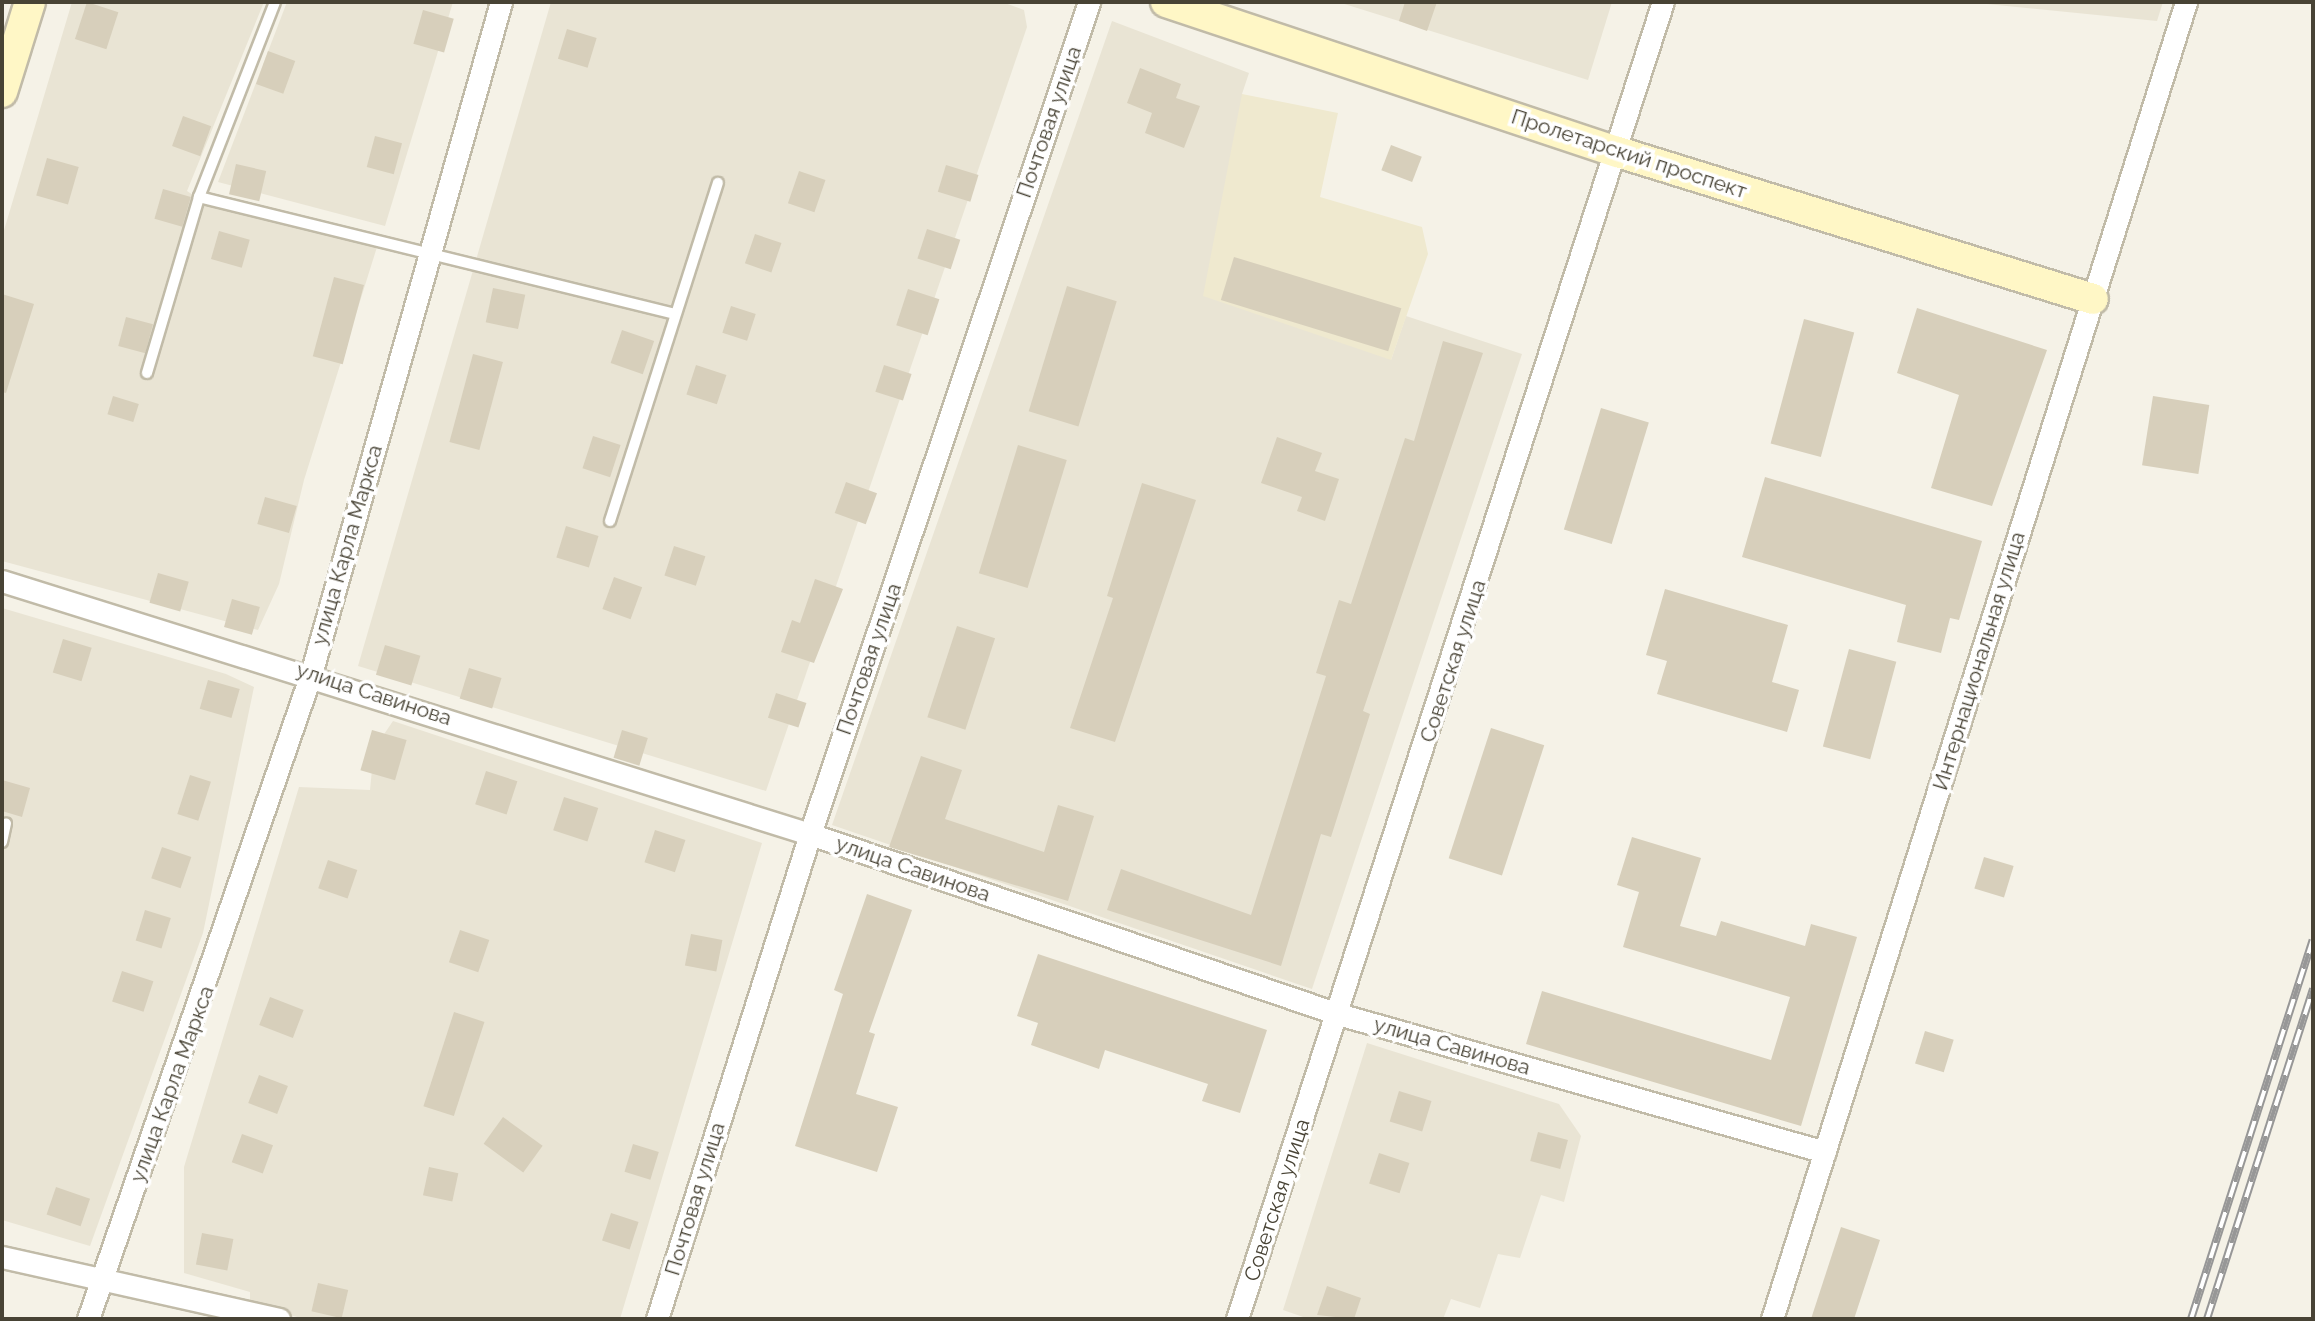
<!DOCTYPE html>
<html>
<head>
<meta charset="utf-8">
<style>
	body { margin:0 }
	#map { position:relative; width:2315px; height:1321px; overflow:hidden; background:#f5f2e7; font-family:Raleway,sans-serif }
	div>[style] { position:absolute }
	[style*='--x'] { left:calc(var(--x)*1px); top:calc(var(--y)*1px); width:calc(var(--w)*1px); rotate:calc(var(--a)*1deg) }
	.residential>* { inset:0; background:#e9e4d4 }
	.education>* { inset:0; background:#efe9cf }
	.building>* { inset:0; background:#d7cfbb; transform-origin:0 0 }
	.roads { filter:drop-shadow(2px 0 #c1bba8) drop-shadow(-2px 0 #c1bba8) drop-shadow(0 2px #c1bba8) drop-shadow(0 -2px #c1bba8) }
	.lane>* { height:10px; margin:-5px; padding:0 5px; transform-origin:5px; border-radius:5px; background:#fff }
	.street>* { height:21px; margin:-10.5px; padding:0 10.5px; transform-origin:10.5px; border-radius:10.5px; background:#fff }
	.secondary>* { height:30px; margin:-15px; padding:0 15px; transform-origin:15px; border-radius:15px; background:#fff7c6 }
	.rail>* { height:8px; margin-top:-4px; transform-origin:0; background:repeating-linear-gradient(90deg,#fff 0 16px,#979797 0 32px); box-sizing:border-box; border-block:2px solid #979797 }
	span { translate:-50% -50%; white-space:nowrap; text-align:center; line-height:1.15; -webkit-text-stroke:7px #fff; paint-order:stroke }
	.street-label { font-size:21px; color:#484335 }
	.frame { position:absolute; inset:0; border:4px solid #484335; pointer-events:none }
</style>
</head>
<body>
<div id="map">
	<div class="residential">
		<i style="clip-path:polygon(72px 2px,264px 2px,187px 191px,207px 204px,377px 247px,304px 480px,279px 584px,258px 630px,2px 561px,2px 237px)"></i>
		<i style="clip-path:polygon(287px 2px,453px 2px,385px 226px,218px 182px)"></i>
		<i style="clip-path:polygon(551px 2px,1002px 2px,1024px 10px,1027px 27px,766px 791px,358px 666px)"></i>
		<i style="clip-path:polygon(1338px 2px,1612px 2px,1588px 80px)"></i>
		<i style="clip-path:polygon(1967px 2px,2163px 2px,2157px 21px)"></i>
		<i style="clip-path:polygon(1112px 21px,1249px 73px,1242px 94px,1391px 360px,1406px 316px,1522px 354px,1312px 989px,832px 825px)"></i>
		<i style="clip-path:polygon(2px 608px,226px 674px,254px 687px,203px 933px,90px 1246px,2px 1220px)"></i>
		<i style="clip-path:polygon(393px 721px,762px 843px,620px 1319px,305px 1319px,250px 1305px,250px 1292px,184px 1273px,184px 1167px,299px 787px,370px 790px,374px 749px)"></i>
		<i style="clip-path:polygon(1367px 1043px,1559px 1104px,1581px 1136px,1564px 1202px,1541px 1195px,1520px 1258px,1498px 1254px,1480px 1308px,1451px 1299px,1443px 1319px,1309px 1319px,1283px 1310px)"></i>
	</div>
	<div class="education">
		<i style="clip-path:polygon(1242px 94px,1338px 113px,1320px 197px,1422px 227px,1428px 254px,1391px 360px,1203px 296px)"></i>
	</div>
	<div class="building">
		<i style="left:87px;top:2px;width:33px;height:39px;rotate:18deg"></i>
		<i style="clip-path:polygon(1405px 2px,1437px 2px,1427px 31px,1399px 21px)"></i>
		<i style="left:423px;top:10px;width:32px;height:35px;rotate:16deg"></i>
		<i style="left:567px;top:29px;width:31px;height:31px;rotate:17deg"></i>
		<i style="left:268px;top:51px;width:29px;height:35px;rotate:20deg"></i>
		<i style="clip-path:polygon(1140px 68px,1181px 84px,1176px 98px,1200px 106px,1184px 148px,1145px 133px,1152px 113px,1127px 103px)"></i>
		<i style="left:183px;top:116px;width:30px;height:32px;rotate:20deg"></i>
		<i style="left:375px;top:136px;width:28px;height:32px;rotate:15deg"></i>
		<i style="left:1391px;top:145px;width:33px;height:27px;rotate:21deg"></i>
		<i style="left:47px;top:158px;width:33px;height:39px;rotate:16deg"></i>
		<i style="left:236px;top:164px;width:31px;height:31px;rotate:13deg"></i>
		<i style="left:946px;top:165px;width:34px;height:28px;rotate:17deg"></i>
		<i style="left:799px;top:171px;width:28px;height:34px;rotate:19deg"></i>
		<i style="left:163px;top:189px;width:29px;height:31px;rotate:16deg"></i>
		<i style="left:927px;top:229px;width:35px;height:31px;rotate:18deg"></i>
		<i style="left:219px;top:231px;width:32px;height:29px;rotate:16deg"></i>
		<i style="left:755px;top:234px;width:28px;height:31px;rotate:19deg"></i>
		<i style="left:1234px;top:257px;width:175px;height:45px;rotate:17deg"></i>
		<i style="left:334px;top:277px;width:31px;height:82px;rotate:15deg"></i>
		<i style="left:1067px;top:286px;width:52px;height:131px;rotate:17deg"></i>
		<i style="left:493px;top:288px;width:33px;height:35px;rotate:12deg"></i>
		<i style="left:908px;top:289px;width:33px;height:38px;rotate:18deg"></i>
		<i style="clip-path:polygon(2px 294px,34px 304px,6px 393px,2px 392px)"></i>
		<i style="left:731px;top:306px;width:26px;height:28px;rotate:18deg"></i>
		<i style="clip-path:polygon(1917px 308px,2047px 350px,1992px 506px,1931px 488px,1959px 395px,1897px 373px)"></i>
		<i style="left:126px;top:317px;width:28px;height:30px;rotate:15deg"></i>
		<i style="left:1804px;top:319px;width:52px;height:129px;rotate:15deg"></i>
		<i style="left:622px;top:330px;width:34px;height:35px;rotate:19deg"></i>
		<i style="clip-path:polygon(1443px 341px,1483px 353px,1363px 711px,1370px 714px,1331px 837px,1321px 834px,1281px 966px,1107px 910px,1121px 869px,1251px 915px,1326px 676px,1316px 673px,1339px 600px,1351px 604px,1405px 438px,1414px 441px)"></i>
		<i style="left:473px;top:354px;width:31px;height:91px;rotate:15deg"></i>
		<i style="left:696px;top:365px;width:32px;height:31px;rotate:18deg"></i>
		<i style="left:884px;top:365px;width:29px;height:28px;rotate:18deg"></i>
		<i style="left:113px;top:396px;width:27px;height:19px;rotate:17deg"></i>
		<i style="left:2153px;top:396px;width:57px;height:70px;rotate:9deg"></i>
		<i style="left:1601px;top:408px;width:50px;height:127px;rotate:17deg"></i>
		<i style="left:593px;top:436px;width:29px;height:34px;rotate:18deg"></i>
		<i style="clip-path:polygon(1277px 437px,1322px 453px,1315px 471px,1339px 479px,1325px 521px,1297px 511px,1302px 497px,1261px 483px)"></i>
		<i style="left:1018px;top:445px;width:51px;height:134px;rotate:17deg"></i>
		<i style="clip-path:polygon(1765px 477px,1982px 541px,1959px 620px,1950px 618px,1941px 653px,1897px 642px,1906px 605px,1742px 557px)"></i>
		<i style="left:846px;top:482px;width:33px;height:33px;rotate:20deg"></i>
		<i style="clip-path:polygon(1142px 483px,1196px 500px,1115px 742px,1070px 728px,1113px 598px,1107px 596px)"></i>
		<i style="left:265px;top:497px;width:33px;height:28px;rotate:16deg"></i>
		<i style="left:566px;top:526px;width:34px;height:33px;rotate:17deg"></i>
		<i style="left:674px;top:546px;width:33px;height:31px;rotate:18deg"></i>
		<i style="left:158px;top:573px;width:32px;height:31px;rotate:16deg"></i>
		<i style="left:614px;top:577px;width:30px;height:34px;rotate:20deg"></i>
		<i style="clip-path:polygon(815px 579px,843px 589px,814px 663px,781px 652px,792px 620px,800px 623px)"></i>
		<i style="clip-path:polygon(1665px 589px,1788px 625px,1772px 682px,1799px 690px,1787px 732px,1657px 694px,1667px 661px,1646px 655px)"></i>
		<i style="left:232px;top:599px;width:29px;height:29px;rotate:16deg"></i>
		<i style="left:957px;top:626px;width:40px;height:96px;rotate:18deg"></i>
		<i style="left:63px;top:639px;width:30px;height:35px;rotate:17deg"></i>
		<i style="left:385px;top:645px;width:37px;height:31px;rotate:17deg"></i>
		<i style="left:1849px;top:649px;width:49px;height:101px;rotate:15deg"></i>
		<i style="left:469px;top:668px;width:34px;height:32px;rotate:17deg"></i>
		<i style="left:208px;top:680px;width:33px;height:30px;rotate:16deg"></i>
		<i style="left:776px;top:693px;width:32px;height:26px;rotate:18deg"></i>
		<i style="left:1491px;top:728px;width:56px;height:137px;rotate:18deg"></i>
		<i style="left:372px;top:730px;width:36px;height:42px;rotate:16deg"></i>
		<i style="left:622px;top:730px;width:27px;height:29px;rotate:17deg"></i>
		<i style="clip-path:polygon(921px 756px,962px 770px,945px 819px,1044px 852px,1058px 805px,1094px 816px,1068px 901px,889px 847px)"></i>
		<i style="left:486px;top:771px;width:33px;height:35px;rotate:18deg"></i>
		<i style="left:190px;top:775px;width:22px;height:41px;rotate:18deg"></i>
		<i style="clip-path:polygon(2px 780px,30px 788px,22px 817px,2px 811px)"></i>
		<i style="left:564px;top:797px;width:36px;height:35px;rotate:18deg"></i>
		<i style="left:655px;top:830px;width:32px;height:34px;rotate:18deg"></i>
		<i style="clip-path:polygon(1632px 837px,1701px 858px,1680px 926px,1716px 936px,1721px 921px,1805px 946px,1811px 924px,1857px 937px,1801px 1126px,1526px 1044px,1542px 991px,1771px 1060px,1790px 997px,1623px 947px,1639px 892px,1617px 885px)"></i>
		<i style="left:162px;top:847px;width:31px;height:33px;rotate:19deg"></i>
		<i style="left:1984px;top:857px;width:31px;height:33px;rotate:17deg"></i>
		<i style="left:328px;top:860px;width:31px;height:30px;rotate:19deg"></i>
		<i style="clip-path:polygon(867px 894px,912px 910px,869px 1032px,875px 1034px,856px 1094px,898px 1107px,877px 1172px,795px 1146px,843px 994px,834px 990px)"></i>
		<i style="left:145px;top:910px;width:27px;height:32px;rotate:17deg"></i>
		<i style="left:460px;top:930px;width:31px;height:34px;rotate:19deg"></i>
		<i style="left:691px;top:934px;width:32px;height:32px;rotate:11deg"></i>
		<i style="clip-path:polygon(1038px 954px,1267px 1030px,1240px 1113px,1202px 1101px,1208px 1084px,1105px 1050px,1099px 1069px,1031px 1045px,1038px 1023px,1017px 1016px)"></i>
		<i style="left:122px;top:971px;width:33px;height:32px;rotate:18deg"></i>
		<i style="left:270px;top:997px;width:36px;height:30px;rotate:21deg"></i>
		<i style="left:454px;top:1012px;width:32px;height:99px;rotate:18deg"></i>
		<i style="left:1925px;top:1031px;width:30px;height:34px;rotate:17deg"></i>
		<i style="left:259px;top:1075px;width:31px;height:30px;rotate:21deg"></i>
		<i style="left:1399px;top:1091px;width:34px;height:32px;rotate:17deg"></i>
		<i style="left:503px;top:1117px;width:49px;height:33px;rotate:36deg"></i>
		<i style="left:1538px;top:1132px;width:31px;height:30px;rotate:15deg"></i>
		<i style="left:242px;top:1134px;width:33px;height:30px;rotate:20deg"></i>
		<i style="left:633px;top:1144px;width:27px;height:29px;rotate:17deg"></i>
		<i style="left:1379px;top:1153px;width:32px;height:32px;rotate:18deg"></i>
		<i style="left:429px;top:1167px;width:30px;height:29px;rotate:12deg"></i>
		<i style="left:56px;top:1187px;width:36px;height:29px;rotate:19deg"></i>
		<i style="left:611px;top:1213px;width:29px;height:29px;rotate:18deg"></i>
		<i style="clip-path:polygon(1841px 1227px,1880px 1240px,1854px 1319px,1811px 1319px)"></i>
		<i style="left:202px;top:1233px;width:32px;height:32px;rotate:11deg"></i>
		<i style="left:318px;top:1283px;width:31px;height:29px;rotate:13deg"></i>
		<i style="clip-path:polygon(1327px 1286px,1361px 1298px,1354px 1319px,1317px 1315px)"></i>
	</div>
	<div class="roads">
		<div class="lane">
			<i style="--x:199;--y:197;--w:490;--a:13.8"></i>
			<i style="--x:147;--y:373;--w:184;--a:-73.5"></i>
			<i style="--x:199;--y:197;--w:209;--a:-68.7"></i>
			<i style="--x:610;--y:521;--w:355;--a:-72.3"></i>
			<i style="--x:2;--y:842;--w:19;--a:-78"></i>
		</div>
		<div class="street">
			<i style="--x:2;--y:581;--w:847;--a:17.39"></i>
			<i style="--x:810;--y:834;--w:558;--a:18.82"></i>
			<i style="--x:1338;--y:1014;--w:506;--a:15.82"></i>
			<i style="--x:2;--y:1257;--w:284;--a:12.6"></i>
			<i style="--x:88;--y:1319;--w:682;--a:-70.93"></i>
			<i style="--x:311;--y:674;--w:698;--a:-74.21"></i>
			<i style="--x:657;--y:1319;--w:509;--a:-72.49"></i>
			<i style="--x:810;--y:834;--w:878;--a:-71.46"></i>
			<i style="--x:1237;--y:1319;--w:1384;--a:-72.08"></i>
			<i style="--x:1772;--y:1319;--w:1381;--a:-72.55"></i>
		</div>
		<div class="secondary">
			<i style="--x:1166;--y:2;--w:476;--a:18.4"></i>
			<i style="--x:1618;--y:152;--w:497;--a:17.2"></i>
			<i style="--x:2;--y:92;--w:94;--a:-72.7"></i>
		</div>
	</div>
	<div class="rail">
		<i style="--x:2191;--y:1319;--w:398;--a:-72.2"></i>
		<i style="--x:2207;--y:1319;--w:347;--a:-72.2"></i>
	</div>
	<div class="street-label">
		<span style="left:1049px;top:122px;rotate:-71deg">Почтовая улица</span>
		<span style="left:1629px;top:154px;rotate:18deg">Пролетарский проспект</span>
		<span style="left:347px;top:545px;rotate:-74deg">улица Карла Маркса</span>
		<span style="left:869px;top:659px;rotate:-71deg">Почтовая улица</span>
		<span style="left:1453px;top:661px;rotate:-72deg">Советская улица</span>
		<span style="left:1979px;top:661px;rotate:-73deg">Интернациональная улица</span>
		<span style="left:374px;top:694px;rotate:18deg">улица Савинова</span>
		<span style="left:913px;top:869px;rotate:19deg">улица Савинова</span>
		<span style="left:1452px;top:1046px;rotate:16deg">улица Савинова</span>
		<span style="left:172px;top:1084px;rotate:-70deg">улица Карла Маркса</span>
		<span style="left:695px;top:1199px;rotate:-73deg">Почтовая улица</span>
		<span style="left:1277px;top:1200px;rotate:-72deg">Советская улица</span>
	</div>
	<div class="frame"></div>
</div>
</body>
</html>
